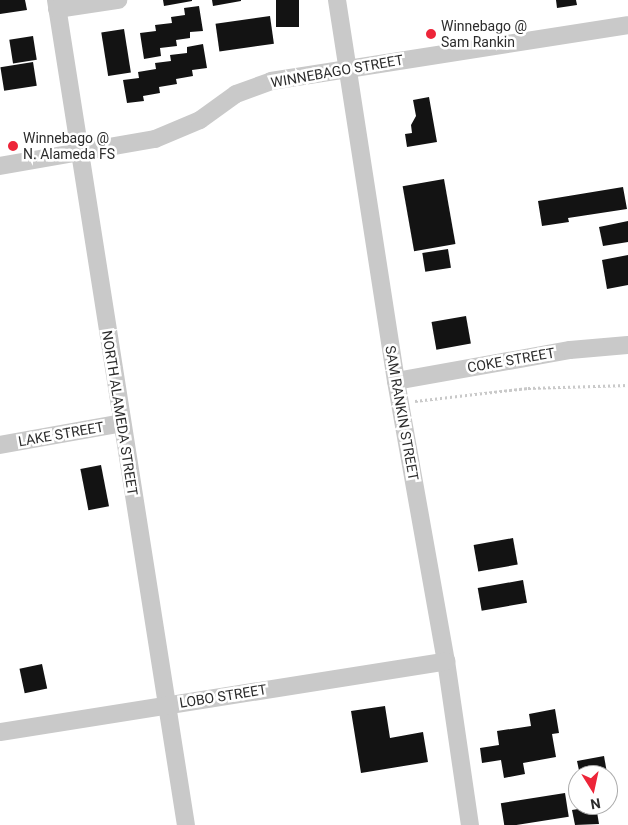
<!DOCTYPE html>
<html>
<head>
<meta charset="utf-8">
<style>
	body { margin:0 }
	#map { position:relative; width:628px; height:825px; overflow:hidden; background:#fff; font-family:Roboto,sans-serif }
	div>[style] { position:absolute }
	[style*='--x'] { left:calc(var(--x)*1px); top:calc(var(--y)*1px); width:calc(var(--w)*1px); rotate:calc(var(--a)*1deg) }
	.building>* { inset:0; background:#131313; transform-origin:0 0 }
	.path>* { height:3px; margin-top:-1.5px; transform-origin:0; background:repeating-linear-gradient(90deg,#c9c9c9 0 2.5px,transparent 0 5px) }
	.minor>* { height:18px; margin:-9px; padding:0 9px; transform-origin:9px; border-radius:9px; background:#c9c9c9 }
	.dots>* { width:14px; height:14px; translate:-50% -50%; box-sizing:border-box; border:2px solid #fff; border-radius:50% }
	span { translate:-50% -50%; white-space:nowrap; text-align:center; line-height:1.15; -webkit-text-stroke:5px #fff; paint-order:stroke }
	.poi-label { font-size:14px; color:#2c2c2c }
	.left { translate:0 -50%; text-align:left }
	.street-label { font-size:14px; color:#2c2c2c }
	.north { position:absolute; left:568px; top:765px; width:50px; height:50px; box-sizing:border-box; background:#fff; border:1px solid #ababab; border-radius:50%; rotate:170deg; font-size:14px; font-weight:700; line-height:20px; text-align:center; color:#2c2c2c }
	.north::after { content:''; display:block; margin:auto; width:18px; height:22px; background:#ed2539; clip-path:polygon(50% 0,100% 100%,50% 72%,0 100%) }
</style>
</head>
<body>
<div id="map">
	<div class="building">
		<i style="clip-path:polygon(0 0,25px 0,27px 10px,0 14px)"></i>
		<i style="clip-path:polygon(163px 0,192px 0,192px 1px,164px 6px)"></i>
		<i style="clip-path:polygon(212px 0,241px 0,241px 1px,213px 6px)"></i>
		<i style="left:276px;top:0;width:23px;height:27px"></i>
		<i style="clip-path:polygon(556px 0,576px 0,577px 5px,557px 8px)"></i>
		<i style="clip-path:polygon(199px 6px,203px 31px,190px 32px,190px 38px,176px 40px,177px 46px,160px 48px,161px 56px,144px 59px,140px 33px,156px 31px,155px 25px,172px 23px,171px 17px,185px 15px,184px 8px)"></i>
		<i style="left:270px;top:16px;width:28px;height:55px;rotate:82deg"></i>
		<i style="left:124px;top:29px;width:44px;height:23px;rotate:81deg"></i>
		<i style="left:33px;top:36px;width:24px;height:24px;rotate:81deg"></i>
		<i style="clip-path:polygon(203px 44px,207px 68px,192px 70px,193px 76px,176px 79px,177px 84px,159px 87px,160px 93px,143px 96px,144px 101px,127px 103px,123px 80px,139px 78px,138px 72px,156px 69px,155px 63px,171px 61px,170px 55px,187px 53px,187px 47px)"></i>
		<i style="left:33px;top:62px;width:24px;height:33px;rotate:81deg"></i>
		<i style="clip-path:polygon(429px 97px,437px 142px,407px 147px,405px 134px,412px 133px,411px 125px,416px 116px,413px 100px)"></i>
		<i style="left:444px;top:179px;width:66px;height:42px;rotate:80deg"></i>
		<i style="clip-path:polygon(623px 187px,627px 209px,568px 218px,569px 222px,542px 226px,538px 201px)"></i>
		<i style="clip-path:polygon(628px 221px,628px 242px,603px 246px,599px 227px)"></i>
		<i style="left:448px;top:249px;width:19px;height:26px;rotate:81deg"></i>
		<i style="clip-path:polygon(628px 255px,628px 285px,607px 289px,602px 260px)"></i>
		<i style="left:466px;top:316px;width:28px;height:35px;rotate:80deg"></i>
		<i style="left:101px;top:465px;width:42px;height:21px;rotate:79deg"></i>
		<i style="left:513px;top:538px;width:27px;height:40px;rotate:80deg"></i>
		<i style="left:523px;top:580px;width:23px;height:46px;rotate:80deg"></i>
		<i style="left:42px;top:664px;width:25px;height:23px;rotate:78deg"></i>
		<i style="clip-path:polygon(385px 706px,390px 738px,423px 732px,428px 762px,361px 773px,351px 711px)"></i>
		<i style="clip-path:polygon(555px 709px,559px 733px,552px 734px,556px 757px,523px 763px,525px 774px,504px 778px,501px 760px,482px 763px,480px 748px,499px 745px,497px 731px,531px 726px,529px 714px)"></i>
		<i style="clip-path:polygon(604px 756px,607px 773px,580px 775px,577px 761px)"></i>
		<i style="left:565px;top:793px;width:24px;height:65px;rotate:81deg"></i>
		<i style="clip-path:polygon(596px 806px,599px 824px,575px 825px,572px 810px)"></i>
	</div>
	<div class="path">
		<i style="--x:415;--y:401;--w:114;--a:-6.6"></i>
		<i style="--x:528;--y:388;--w:100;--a:-1.7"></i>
	</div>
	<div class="minor">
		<i style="--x:56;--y:0;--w:835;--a:81.05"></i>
		<i style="--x:337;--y:0;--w:386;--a:81.2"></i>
		<i style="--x:396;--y:381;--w:284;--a:79.9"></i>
		<i style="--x:446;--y:661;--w:166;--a:81.7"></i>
		<i style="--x:57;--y:9;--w:62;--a:-8.4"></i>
		<i style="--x:0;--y:166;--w:157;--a:-9.9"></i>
		<i style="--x:155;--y:139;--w:49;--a:-22.9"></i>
		<i style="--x:200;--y:120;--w:44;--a:-35.8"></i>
		<i style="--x:236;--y:94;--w:37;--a:-20"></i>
		<i style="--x:271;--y:81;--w:361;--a:-8.9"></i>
		<i style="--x:396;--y:381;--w:177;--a:-10.1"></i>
		<i style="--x:570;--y:350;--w:58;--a:-4.9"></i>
		<i style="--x:0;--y:445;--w:124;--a:-10.2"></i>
		<i style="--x:0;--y:732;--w:452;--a:-9"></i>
	</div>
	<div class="dots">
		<i style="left:431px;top:34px;background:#ed2539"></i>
		<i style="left:13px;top:146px;background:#ed2539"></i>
	</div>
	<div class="poi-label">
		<span class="left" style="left:441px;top:34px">Winnebago @<br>Sam Rankin</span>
		<span class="left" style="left:23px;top:146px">Winnebago @<br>N. Alameda FS</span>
	</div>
	<div class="street-label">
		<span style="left:337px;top:71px;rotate:-10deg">WINNEBAGO STREET</span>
		<span style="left:511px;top:360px;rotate:-10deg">COKE STREET</span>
		<span style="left:120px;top:413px;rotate:81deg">NORTH ALAMEDA STREET</span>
		<span style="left:402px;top:413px;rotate:80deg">SAM RANKIN STREET</span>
		<span style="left:61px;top:434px;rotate:-10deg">LAKE STREET</span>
		<span style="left:223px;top:696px;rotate:-9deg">LOBO STREET</span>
	</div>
	<div class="north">N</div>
</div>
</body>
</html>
